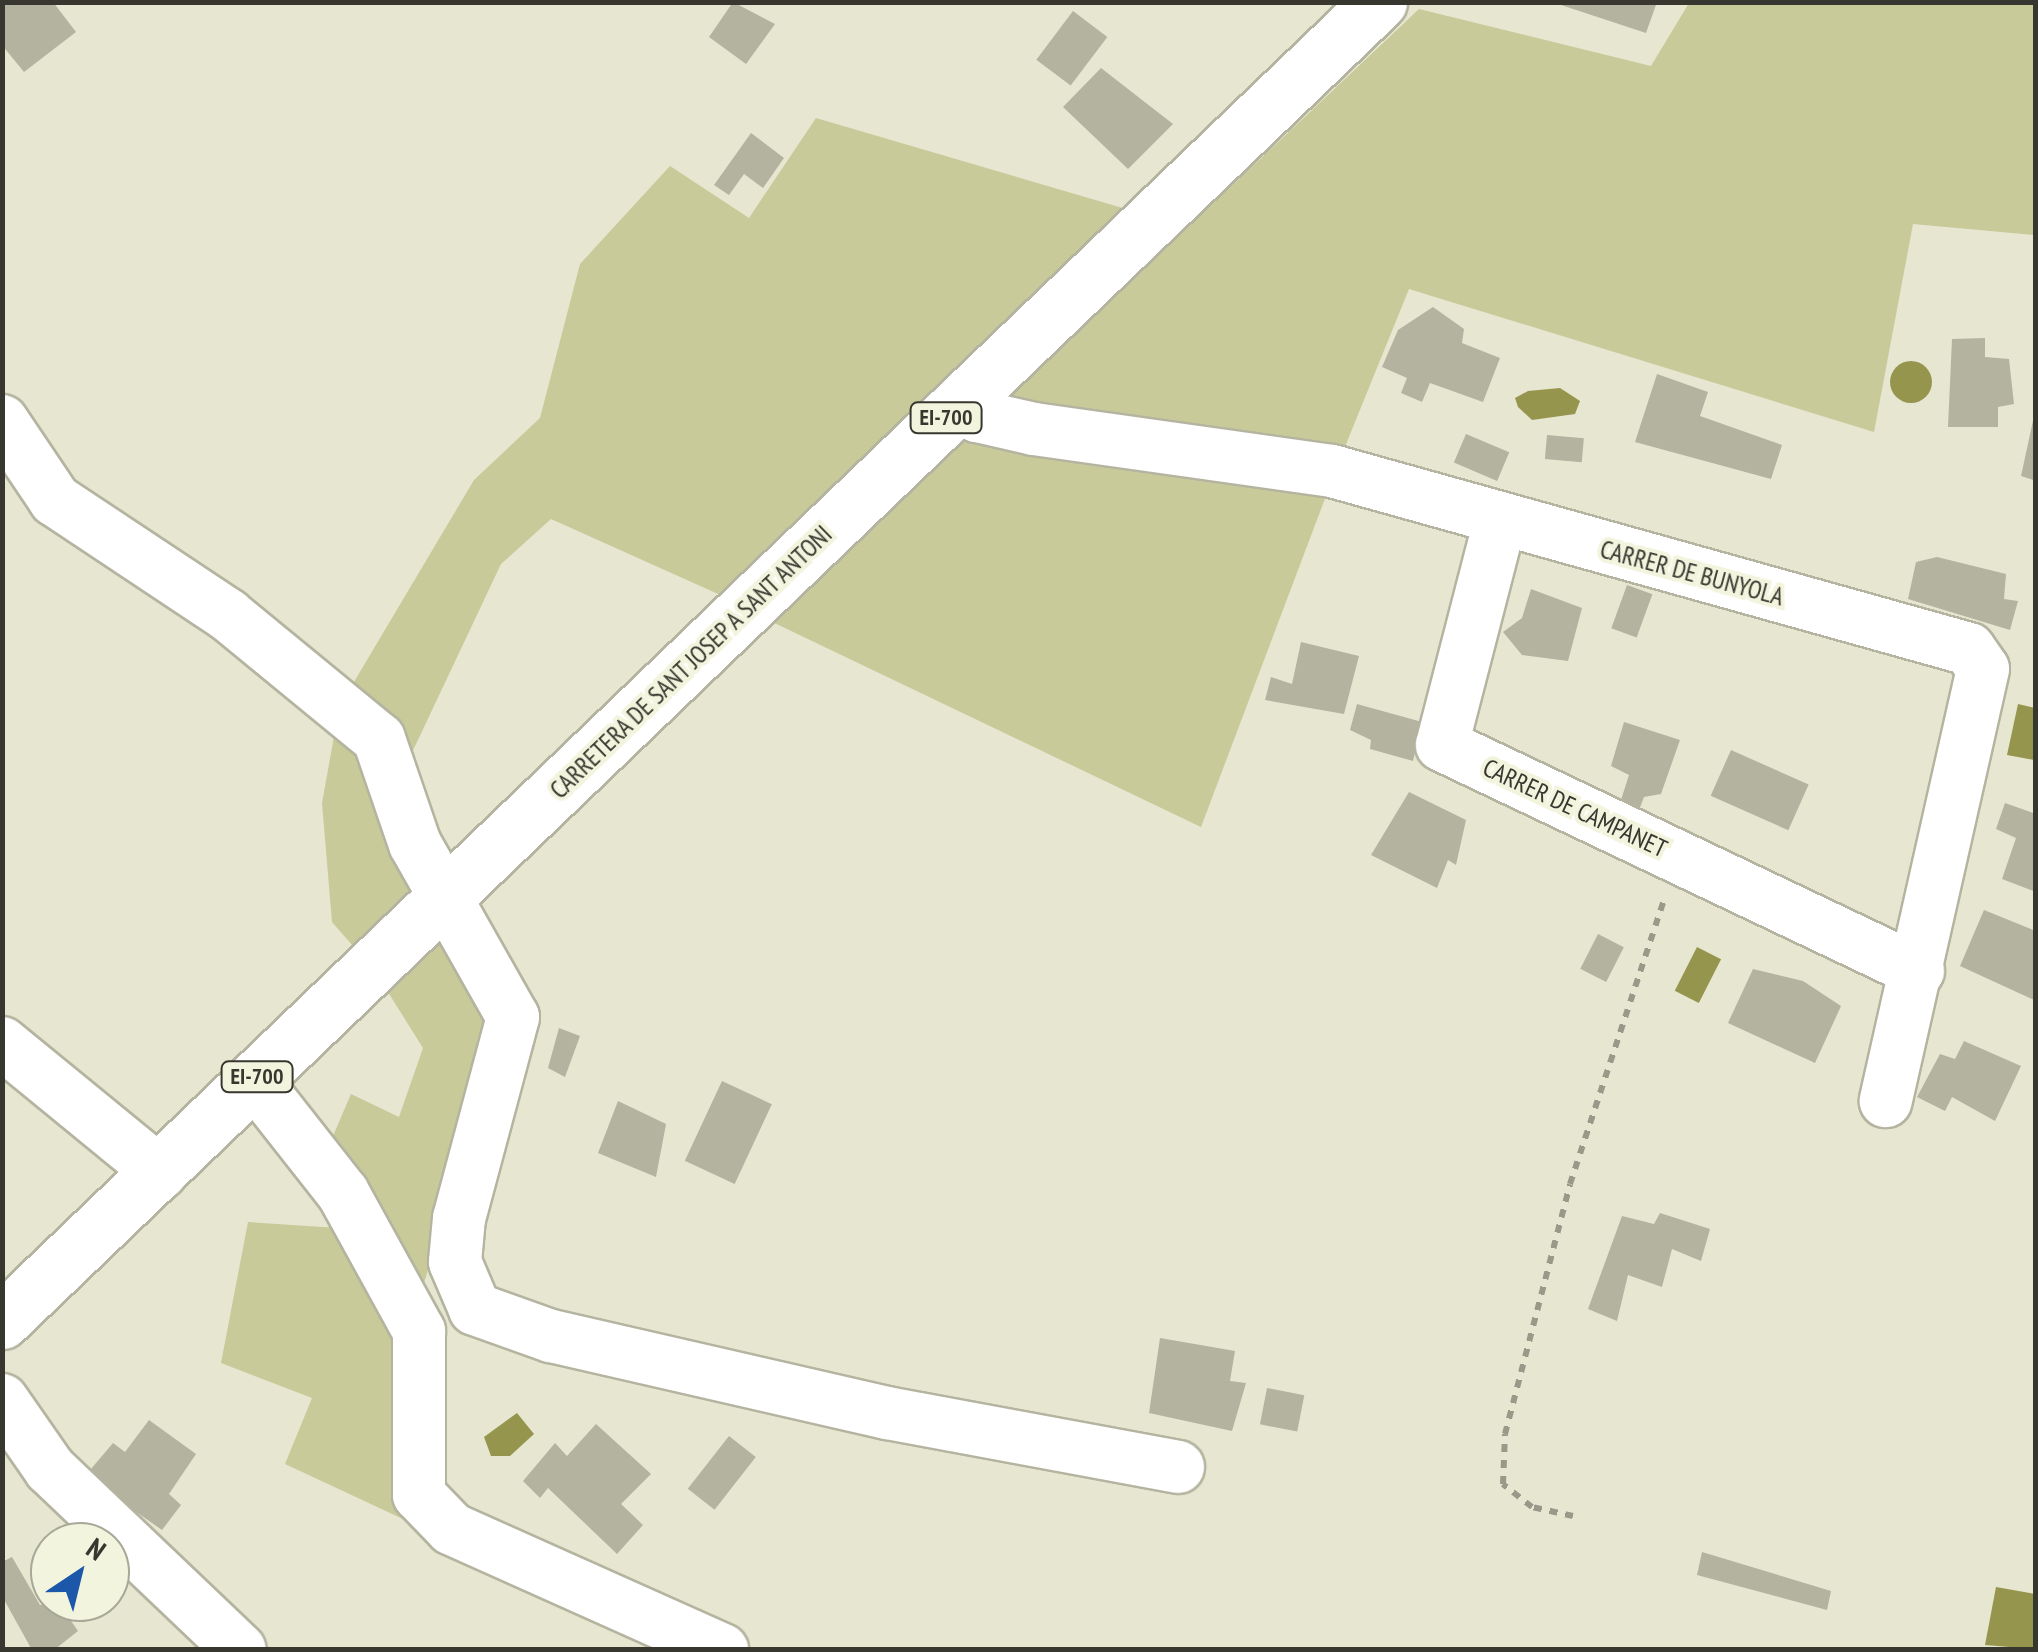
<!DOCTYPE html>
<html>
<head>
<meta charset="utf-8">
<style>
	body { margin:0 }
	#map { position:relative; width:2038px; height:1652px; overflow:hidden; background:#e6e6d1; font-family:"PT Sans Narrow",sans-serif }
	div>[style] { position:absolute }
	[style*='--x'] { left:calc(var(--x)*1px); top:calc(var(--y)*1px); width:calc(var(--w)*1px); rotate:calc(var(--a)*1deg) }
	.green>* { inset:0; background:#c9ca99 }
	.water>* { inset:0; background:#96954e; transform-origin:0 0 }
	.round { border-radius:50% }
	.building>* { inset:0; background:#b3b39f; transform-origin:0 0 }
	.path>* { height:6px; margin-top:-3px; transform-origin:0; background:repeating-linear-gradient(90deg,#999989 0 8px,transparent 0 16px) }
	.roads { filter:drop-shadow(2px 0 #b4b4a0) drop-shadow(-2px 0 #b4b4a0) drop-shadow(0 2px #b4b4a0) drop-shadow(0 -2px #b4b4a0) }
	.minor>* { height:52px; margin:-26px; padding:0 26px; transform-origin:26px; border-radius:26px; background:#fff }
	.major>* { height:55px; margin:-27.5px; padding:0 27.5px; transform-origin:27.5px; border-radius:27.5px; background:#fff }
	span { translate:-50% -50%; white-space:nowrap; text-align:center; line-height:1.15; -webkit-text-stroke:8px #f3f4de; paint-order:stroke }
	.shield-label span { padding:2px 8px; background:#f3f4de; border:2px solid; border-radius:8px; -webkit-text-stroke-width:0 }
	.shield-label { font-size:22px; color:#37372f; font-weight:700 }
	.street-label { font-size:25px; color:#37372f }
	.frame { position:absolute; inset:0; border:5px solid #37372f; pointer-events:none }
	.north { position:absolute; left:30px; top:1522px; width:100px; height:100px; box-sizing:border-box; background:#f3f4de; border:2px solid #a8a898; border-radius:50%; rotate:35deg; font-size:28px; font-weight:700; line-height:40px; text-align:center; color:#37372f }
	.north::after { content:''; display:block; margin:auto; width:35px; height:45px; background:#1d57a9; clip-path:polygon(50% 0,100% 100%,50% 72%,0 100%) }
</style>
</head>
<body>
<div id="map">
	<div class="green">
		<i style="clip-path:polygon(1689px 3px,2035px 3px,2035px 235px,1913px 224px,1874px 432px,1409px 289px,1340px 459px,1007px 398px,1419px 9px,1651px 66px)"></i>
		<i style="clip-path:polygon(816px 118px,1126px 209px,727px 598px,551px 519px,501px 564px,408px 761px,348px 692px,474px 480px,540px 418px,580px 264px,670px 166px,749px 218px)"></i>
		<i style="clip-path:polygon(957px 432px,1329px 488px,1201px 827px,764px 618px)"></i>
		<i style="clip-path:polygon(339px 709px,421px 893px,360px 954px,332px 922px,322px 803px)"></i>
		<i style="clip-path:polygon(450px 926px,504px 1028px,423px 1286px,327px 1150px,351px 1094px,399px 1117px,423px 1048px,386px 989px)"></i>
		<i style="clip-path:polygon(248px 1222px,353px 1229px,406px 1315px,403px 1519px,285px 1464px,312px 1398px,221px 1363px)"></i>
	</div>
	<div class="water">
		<i class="round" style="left:1890px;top:361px;width:42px;height:42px"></i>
		<i style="clip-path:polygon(1560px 388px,1580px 401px,1575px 414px,1532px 420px,1518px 407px,1515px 398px,1528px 391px)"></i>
		<i style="clip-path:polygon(2018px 704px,2035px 708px,2034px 760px,2007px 755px)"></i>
		<i style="left:1697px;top:947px;width:27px;height:49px;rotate:27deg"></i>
		<i style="clip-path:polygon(517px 1413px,534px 1434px,510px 1456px,491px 1456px,484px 1437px)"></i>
		<i style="clip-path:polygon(1996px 1587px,2035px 1594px,2035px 1649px,1985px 1645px)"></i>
	</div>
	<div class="building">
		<i style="clip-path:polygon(2px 2px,53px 2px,76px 32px,24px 72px,2px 45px)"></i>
		<i style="clip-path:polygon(733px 2px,775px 24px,746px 64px,709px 37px)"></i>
		<i style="clip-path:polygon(1552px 2px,1657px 2px,1646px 33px)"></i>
		<i style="left:1073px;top:11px;width:43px;height:61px;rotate:37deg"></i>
		<i style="clip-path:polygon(1101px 68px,1173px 124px,1128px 169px,1063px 107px)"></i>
		<i style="clip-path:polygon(751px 133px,784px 158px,763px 188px,744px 174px,729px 195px,714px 185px)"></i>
		<i style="clip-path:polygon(1433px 307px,1464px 329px,1462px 343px,1500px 358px,1483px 402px,1430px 383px,1422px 402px,1401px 393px,1407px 378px,1382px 367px,1398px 330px)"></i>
		<i style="clip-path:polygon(1985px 338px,1985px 357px,2009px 359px,2014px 404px,1998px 407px,1998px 427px,1948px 427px,1952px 339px)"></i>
		<i style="clip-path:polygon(1657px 374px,1708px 392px,1700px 416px,1782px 445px,1771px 479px,1635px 442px)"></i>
		<i style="clip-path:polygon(2034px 416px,2036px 416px,2036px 481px,2021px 476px)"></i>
		<i style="left:1466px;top:434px;width:47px;height:31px;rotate:23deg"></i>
		<i style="left:1547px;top:435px;width:37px;height:24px;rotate:5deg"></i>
		<i style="clip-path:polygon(1937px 557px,2006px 574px,2004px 599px,2018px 601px,2010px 630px,1908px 599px,1916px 562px)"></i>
		<i style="left:1627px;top:585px;width:27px;height:46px;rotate:20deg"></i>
		<i style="clip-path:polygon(1531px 589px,1582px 608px,1568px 661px,1522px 655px,1503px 632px,1522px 618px)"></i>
		<i style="clip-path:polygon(1301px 642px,1359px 656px,1344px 714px,1265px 700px,1271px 677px,1292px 684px)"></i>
		<i style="clip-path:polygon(1357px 704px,1422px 722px,1413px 761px,1370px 749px,1371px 740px,1350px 730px)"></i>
		<i style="clip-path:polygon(1624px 722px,1680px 740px,1661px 794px,1644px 797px,1639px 810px,1620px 803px,1629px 775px,1611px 766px)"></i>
		<i style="left:1731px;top:750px;width:85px;height:50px;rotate:24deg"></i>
		<i style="clip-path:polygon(1409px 792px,1466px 820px,1456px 865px,1448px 860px,1437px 888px,1371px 855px)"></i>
		<i style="clip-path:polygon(2005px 803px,2036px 814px,2036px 892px,2002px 879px,2016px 838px,1996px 829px)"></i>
		<i style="clip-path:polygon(1984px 910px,2036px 931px,2036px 1001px,1960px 966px)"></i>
		<i style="left:1598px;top:934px;width:29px;height:39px;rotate:27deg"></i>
		<i style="clip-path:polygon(1753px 969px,1803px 981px,1841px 1006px,1815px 1063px,1728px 1023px)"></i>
		<i style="clip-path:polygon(559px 1028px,580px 1036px,565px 1077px,548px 1068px)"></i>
		<i style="clip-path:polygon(1964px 1041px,2021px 1066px,1995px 1121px,1952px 1097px,1945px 1111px,1917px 1097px,1940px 1054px,1955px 1059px)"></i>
		<i style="left:722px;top:1081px;width:55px;height:88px;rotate:25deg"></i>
		<i style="clip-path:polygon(618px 1101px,666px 1124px,656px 1177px,598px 1153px)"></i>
		<i style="clip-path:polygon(1660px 1213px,1710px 1229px,1701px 1261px,1672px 1249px,1662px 1287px,1628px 1275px,1617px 1321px,1588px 1309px,1622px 1216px,1654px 1224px)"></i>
		<i style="clip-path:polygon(1160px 1338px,1235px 1351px,1230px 1381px,1246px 1383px,1232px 1431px,1149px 1413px)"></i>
		<i style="left:1267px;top:1388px;width:38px;height:37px;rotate:11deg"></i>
		<i style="clip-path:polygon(149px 1420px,196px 1454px,169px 1494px,181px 1505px,162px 1530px,85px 1476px,113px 1443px,125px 1452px)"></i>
		<i style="clip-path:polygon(596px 1424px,651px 1474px,621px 1504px,643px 1525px,617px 1554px,548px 1488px,540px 1498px,523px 1481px,555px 1443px,567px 1456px)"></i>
		<i style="left:729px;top:1436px;width:34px;height:67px;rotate:38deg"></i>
		<i style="clip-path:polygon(1702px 1552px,1831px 1591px,1827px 1610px,1697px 1575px)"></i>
		<i style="clip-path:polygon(12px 1557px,40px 1605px,58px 1602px,78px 1631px,54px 1650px,32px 1650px,2px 1596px,2px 1562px)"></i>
	</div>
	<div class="path">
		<i style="--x:673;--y:2;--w:10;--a:0"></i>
		<i style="--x:1573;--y:1516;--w:42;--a:-167.6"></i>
		<i style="--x:1532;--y:1507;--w:37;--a:-142"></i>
		<i style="--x:1503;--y:1484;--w:50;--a:-87.7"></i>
		<i style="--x:1505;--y:1434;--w:258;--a:-75.4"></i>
		<i style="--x:1570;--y:1184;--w:303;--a:-71.7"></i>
	</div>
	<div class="roads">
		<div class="minor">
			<i style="--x:961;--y:403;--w:21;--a:39"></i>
			<i style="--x:977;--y:416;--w:58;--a:12.8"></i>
			<i style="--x:1034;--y:429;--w:301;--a:8"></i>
			<i style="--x:1332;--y:471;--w:661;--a:15.61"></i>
			<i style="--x:1969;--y:649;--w:24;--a:55"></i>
			<i style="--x:1983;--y:669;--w:443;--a:102.7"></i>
			<i style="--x:2;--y:421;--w:95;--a:56.1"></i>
			<i style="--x:55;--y:500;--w:208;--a:33.6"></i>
			<i style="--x:228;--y:615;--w:195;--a:39.4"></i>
			<i style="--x:379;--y:739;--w:111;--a:71.1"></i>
			<i style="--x:415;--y:844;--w:199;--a:60.5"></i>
			<i style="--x:513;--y:1017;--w:208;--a:105"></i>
			<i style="--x:459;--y:1218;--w:44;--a:95.2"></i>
			<i style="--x:455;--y:1262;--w:51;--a:66.9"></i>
			<i style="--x:475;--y:1309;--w:81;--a:19.6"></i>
			<i style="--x:551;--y:1336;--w:345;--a:12.9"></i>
			<i style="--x:887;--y:1413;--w:296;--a:10.5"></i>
			<i style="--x:1500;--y:521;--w:231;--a:104.5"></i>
			<i style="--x:1442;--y:745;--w:527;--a:25.4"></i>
			<i style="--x:2;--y:1043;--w:205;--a:39.3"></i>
			<i style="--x:254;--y:1080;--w:144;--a:51.8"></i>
			<i style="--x:343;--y:1193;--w:158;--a:61.2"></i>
			<i style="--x:419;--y:1331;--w:164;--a:90"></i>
			<i style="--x:419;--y:1495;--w:47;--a:45.9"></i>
			<i style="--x:452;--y:1529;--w:296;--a:24.1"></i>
			<i style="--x:2;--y:1400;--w:84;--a:55.2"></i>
			<i style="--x:50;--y:1469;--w:262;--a:43.6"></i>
		</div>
		<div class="major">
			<i style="--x:2;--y:1321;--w:1907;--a:-43.77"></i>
		</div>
	</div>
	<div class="shield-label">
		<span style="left:946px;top:418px">EI-700</span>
		<span style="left:257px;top:1077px">EI-700</span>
	</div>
	<div class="street-label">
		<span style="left:1692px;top:573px;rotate:15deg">CARRER DE BUNYOLA</span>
		<span style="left:691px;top:662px;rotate:-44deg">CARRETERA DE SANT JOSEP A SANT ANTONI</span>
		<span style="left:1575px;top:808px;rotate:25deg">CARRER DE CAMPANET</span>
	</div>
	<div class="frame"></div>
	<div class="north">N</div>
</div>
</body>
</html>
